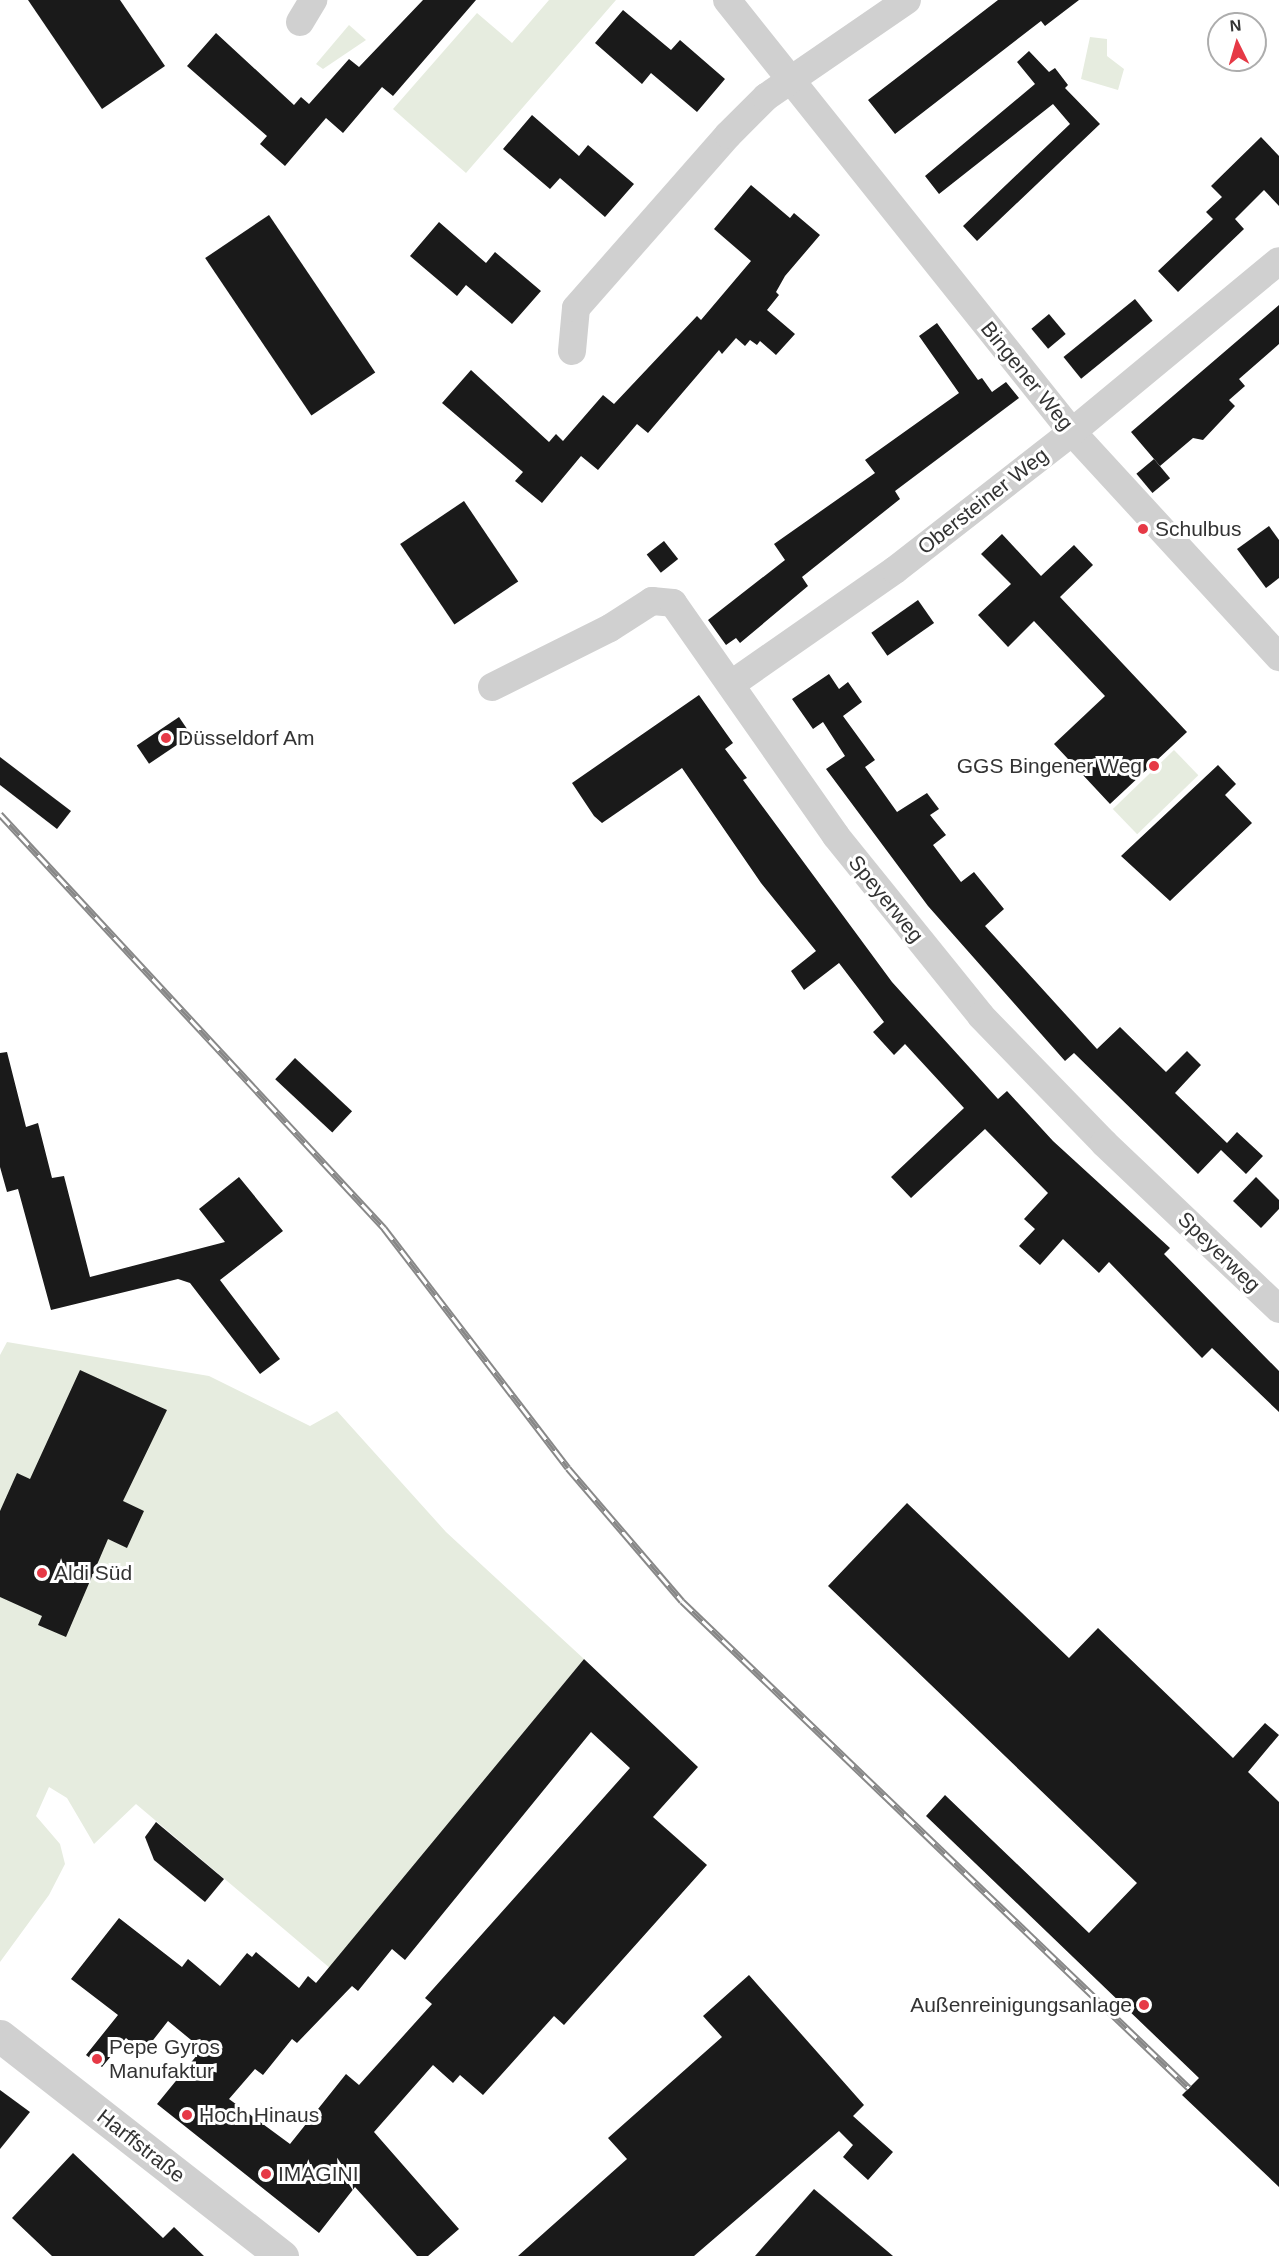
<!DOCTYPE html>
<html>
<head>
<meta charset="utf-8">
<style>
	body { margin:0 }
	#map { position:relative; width:1279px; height:2256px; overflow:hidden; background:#fff; font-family:Helvetica,sans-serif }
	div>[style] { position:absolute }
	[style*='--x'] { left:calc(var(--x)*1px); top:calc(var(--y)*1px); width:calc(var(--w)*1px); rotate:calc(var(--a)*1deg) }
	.green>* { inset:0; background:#e6ecdf; transform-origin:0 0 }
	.building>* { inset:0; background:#1a1a1a; transform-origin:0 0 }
	.minor>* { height:28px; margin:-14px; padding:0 14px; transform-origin:14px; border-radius:14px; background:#d0d0d0 }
	.tertiary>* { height:33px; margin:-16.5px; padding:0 16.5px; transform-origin:16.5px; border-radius:16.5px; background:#d0d0d0 }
	.rail>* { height:7px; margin-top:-3.5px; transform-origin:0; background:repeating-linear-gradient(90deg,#fff 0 14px,#888 0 28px); box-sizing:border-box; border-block:2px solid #888 }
	.dots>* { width:16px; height:16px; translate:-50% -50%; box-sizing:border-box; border:3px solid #fff; border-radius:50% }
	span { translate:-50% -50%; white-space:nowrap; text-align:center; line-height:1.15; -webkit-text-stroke:6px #fff; paint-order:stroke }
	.street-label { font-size:21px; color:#333 }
	.poi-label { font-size:21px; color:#333 }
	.left { translate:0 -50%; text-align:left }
	.right { translate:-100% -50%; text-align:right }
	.north { position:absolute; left:1207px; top:12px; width:60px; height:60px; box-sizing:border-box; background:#fff; border:2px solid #adadad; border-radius:50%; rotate:355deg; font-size:16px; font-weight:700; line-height:24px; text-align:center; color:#333 }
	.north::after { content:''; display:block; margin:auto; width:21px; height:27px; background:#e63946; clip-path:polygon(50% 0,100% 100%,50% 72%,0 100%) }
</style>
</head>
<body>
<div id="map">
	<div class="green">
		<i style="clip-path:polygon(549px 0,616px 0,466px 173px,393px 109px,477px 13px,512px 43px)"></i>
		<i style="clip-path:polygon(349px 25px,366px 40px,323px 69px,316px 64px)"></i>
		<i style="clip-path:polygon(1090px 37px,1107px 39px,1107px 56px,1124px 69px,1118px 90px,1081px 79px)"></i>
		<i style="left:1174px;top:750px;width:35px;height:85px;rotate:46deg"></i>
		<i style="clip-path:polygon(7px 1342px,209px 1376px,310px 1426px,337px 1411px,446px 1532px,584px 1659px,331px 1969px,136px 1804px,94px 1844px,67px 1798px,49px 1787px,36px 1816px,60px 1844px,65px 1864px,49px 1895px,0 1962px,0 1355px)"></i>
	</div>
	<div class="building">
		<i style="clip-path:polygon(28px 0,120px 0,165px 66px,102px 109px)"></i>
		<i style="clip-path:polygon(423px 0,476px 0,393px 96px,382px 87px,343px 133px,326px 118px,285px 166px,260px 144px,267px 136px,187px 66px,216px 33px,294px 105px,301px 97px,309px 104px,349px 59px,359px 67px)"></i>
		<i style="clip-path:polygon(998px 0,1079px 0,1045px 26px,1041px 21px,895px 134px,868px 100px)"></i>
		<i style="clip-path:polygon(623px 10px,671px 50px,680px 40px,725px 79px,697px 112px,651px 73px,642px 84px,595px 43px)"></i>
		<i style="clip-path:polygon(1029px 51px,1049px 72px,1055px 68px,1068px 85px,1065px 88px,1100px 124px,977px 241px,963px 226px,1070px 124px,1053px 104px,939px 194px,925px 176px,1035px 84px,1017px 62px)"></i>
		<i style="clip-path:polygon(532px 115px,579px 156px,588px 145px,634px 184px,605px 217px,560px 178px,550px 189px,503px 149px)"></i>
		<i style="clip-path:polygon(1261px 137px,1279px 156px,1279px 206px,1264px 190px,1235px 219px,1244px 229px,1178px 292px,1158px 271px,1213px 219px,1206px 212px,1222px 197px,1211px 186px)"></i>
		<i style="clip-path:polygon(751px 185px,790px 218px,794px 213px,820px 235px,785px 276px,776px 292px,779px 295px,767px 310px,795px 334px,776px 355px,760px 341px,757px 345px,750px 340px,745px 346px,736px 338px,722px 354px,719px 350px,648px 433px,637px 424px,598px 470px,581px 456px,542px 503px,515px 481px,523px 472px,442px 403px,471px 370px,549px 442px,556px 434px,563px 441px,603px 395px,614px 404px,697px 316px,701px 320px,751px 261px,714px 229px)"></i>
		<i style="left:269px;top:215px;width:190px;height:77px;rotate:56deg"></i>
		<i style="clip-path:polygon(439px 222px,486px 263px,495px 252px,541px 291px,512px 324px,466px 285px,457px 296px,410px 256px)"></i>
		<i style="left:1135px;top:299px;width:28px;height:92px;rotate:51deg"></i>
		<i style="clip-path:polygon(1279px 305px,1279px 344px,1239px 379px,1245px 386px,1229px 400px,1235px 406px,1203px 440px,1193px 438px,1160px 466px,1131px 432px)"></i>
		<i style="left:1049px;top:314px;width:26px;height:23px;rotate:50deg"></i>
		<i style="clip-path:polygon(937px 323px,978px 380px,982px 378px,992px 392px,1006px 382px,1019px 398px,895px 491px,900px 499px,802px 577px,808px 586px,740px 643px,736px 638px,726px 645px,708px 620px,785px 560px,774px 544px,875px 473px,865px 460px,959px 393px,919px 336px)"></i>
		<i style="left:1154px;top:459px;width:25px;height:23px;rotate:50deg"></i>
		<i style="left:464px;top:501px;width:97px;height:77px;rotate:56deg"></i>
		<i style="clip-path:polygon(1269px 526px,1279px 540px,1279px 578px,1266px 588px,1237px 549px)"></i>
		<i style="clip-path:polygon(1002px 534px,1041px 576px,1074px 545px,1093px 565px,1060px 597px,1187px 732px,1110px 804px,1054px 744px,1105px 696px,1034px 621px,1008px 647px,978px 615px,1011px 584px,981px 554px)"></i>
		<i style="left:664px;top:541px;width:23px;height:22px;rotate:52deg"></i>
		<i style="left:918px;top:600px;width:28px;height:57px;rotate:55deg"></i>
		<i style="clip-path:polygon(829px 674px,839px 689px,848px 682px,862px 702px,843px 716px,875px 760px,865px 767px,897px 812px,927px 793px,939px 809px,930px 815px,946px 835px,933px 845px,961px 882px,974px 872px,1004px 909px,985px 926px,1097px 1049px,1120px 1027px,1166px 1072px,1187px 1051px,1201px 1065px,1175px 1093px,1227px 1143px,1237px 1132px,1263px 1156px,1246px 1174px,1221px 1150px,1198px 1174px,1074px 1053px,1065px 1061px,928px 906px,826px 769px,845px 756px,823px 722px,813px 729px,792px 699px)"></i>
		<i style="clip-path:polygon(699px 695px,733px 743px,725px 749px,747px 778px,743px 780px,892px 982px,998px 1099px,1007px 1091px,1053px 1141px,1170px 1248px,1164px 1254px,1279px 1371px,1279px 1412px,1212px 1348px,1202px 1358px,1109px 1262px,1099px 1273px,1063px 1239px,1040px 1265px,1019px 1246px,1035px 1229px,1024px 1219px,1048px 1193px,985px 1129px,911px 1198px,891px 1177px,964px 1108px,905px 1044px,894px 1055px,873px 1032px,884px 1022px,839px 963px,804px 990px,791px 971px,816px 951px,761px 883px,682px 768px,602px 823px,594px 816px,572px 783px)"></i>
		<i style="left:179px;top:717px;width:22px;height:51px;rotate:56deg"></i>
		<i style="clip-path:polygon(0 757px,71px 811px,57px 829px,0 785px)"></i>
		<i style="clip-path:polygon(1218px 765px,1236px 784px,1225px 795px,1252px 823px,1170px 901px,1121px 856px)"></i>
		<i style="clip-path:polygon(7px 1052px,26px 1127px,38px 1123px,52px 1178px,64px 1176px,90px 1277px,225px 1242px,199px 1209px,239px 1177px,283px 1231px,220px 1280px,280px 1359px,260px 1374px,190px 1283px,178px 1279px,51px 1310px,18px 1189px,7px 1192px,0 1167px,0 1053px)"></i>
		<i style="left:295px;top:1058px;width:78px;height:29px;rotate:43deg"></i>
		<i style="clip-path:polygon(1256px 1177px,1279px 1200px,1279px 1209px,1261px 1228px,1233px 1201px)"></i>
		<i style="clip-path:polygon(80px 1370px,167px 1410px,123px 1501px,144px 1511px,127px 1548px,108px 1539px,66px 1637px,38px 1625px,42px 1616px,0 1597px,0 1511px,17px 1473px,30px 1479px)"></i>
		<i style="clip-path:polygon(907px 1503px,1069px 1658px,1098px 1628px,1233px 1758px,1265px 1723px,1279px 1735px,1248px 1772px,1279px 1802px,1279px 2187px,1182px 2095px,1199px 2078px,926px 1816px,945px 1795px,1089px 1933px,1137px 1883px,828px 1586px)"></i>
		<i style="clip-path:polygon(evenodd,584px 1659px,698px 1767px,653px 1817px,707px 1865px,564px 2025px,554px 2016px,483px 2095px,460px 2075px,453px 2083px,433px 2065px,374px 2132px,459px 2229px,428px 2256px,417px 2256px,355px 2187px,319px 2233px,157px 2104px,202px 2049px,168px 2021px,143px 2053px,126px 2038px,102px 2067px,86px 2055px,118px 2015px,71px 1979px,119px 1918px,182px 1967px,188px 1959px,220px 1986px,247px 1953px,252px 1957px,256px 1952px,299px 1988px,308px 1976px,316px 1983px,584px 1659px,591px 1732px,630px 1768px,425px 1998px,432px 2004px,359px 2085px,346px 2074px,290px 2144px,229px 2099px,255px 2069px,263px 2075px,292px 2039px,297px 2043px,352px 1986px,358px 1991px,392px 1949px,405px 1960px,591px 1732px)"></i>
		<i style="clip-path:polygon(156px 1822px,224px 1879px,205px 1902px,154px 1860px,145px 1837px)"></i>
		<i style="clip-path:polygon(749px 1975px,864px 2105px,853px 2116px,893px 2152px,868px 2180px,843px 2157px,853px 2145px,839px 2131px,694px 2256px,518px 2256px,627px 2159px,608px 2138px,722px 2037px,703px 2016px)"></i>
		<i style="clip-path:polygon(0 2090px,30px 2112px,0 2149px)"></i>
		<i style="clip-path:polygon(73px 2153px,163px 2238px,174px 2227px,204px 2256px,52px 2256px,12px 2218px)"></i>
		<i style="clip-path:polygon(814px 2189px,893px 2256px,755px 2256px)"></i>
	</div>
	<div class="minor">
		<i style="--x:727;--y:0;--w:553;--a:51.39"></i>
		<i style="--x:1072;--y:432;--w:306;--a:47.4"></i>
		<i style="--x:300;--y:22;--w:26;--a:-59"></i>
		<i style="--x:572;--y:351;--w:43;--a:-84.7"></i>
		<i style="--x:576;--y:308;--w:230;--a:-48.7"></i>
		<i style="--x:728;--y:135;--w:54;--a:-45"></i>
		<i style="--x:766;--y:97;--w:171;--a:-34.5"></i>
		<i style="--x:733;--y:683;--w:198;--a:-34.9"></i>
		<i style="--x:895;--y:570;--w:224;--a:-37.9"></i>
		<i style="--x:1072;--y:432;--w:268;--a:-39.6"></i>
		<i style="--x:492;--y:687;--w:132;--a:-26.6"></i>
		<i style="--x:610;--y:628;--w:50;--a:-32.7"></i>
		<i style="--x:652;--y:601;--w:21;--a:5"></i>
		<i style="--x:673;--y:603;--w:284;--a:55"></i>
		<i style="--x:836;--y:836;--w:231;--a:51.1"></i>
		<i style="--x:981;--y:1016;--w:177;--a:45.9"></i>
		<i style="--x:1104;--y:1143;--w:241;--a:43.5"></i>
	</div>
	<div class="tertiary">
		<i style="--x:0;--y:2036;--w:358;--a:38"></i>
	</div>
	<div class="rail">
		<i style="--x:0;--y:814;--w:565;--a:47.15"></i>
		<i style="--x:384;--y:1228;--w:302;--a:52.5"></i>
		<i style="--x:568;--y:1468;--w:175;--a:49.4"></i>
		<i style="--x:682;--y:1601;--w:703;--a:43.85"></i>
	</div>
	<div class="dots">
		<i style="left:1143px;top:529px;background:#e63946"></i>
		<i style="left:166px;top:738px;background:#e63946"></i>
		<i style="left:1154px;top:766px;background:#e63946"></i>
		<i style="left:42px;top:1573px;background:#e63946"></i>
		<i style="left:1144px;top:2005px;background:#e63946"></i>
		<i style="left:97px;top:2059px;background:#e63946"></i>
		<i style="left:187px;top:2115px;background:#e63946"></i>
		<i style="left:266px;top:2174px;background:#e63946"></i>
	</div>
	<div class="street-label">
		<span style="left:1027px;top:376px;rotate:51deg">Bingener Weg</span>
		<span style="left:983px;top:501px;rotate:-38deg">Obersteiner Weg</span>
		<span style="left:886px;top:899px;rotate:51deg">Speyerweg</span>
		<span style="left:1219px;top:1252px;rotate:44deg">Speyerweg</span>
		<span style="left:141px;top:2146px;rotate:38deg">Harffstraße</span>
	</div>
	<div class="poi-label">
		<span class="left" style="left:1155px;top:529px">Schulbus</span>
		<span class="left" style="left:178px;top:738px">Düsseldorf Am</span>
		<span class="right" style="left:1142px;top:766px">GGS Bingener Weg</span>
		<span class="left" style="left:54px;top:1573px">Aldi Süd</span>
		<span class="right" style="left:1132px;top:2005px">Außenreinigungsanlage</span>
		<span class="left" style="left:109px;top:2059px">Pepe Gyros<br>Manufaktur</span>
		<span class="left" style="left:199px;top:2115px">Hoch Hinaus</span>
		<span class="left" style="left:278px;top:2174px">IMAGINI</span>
	</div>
	<div class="north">N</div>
</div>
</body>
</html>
